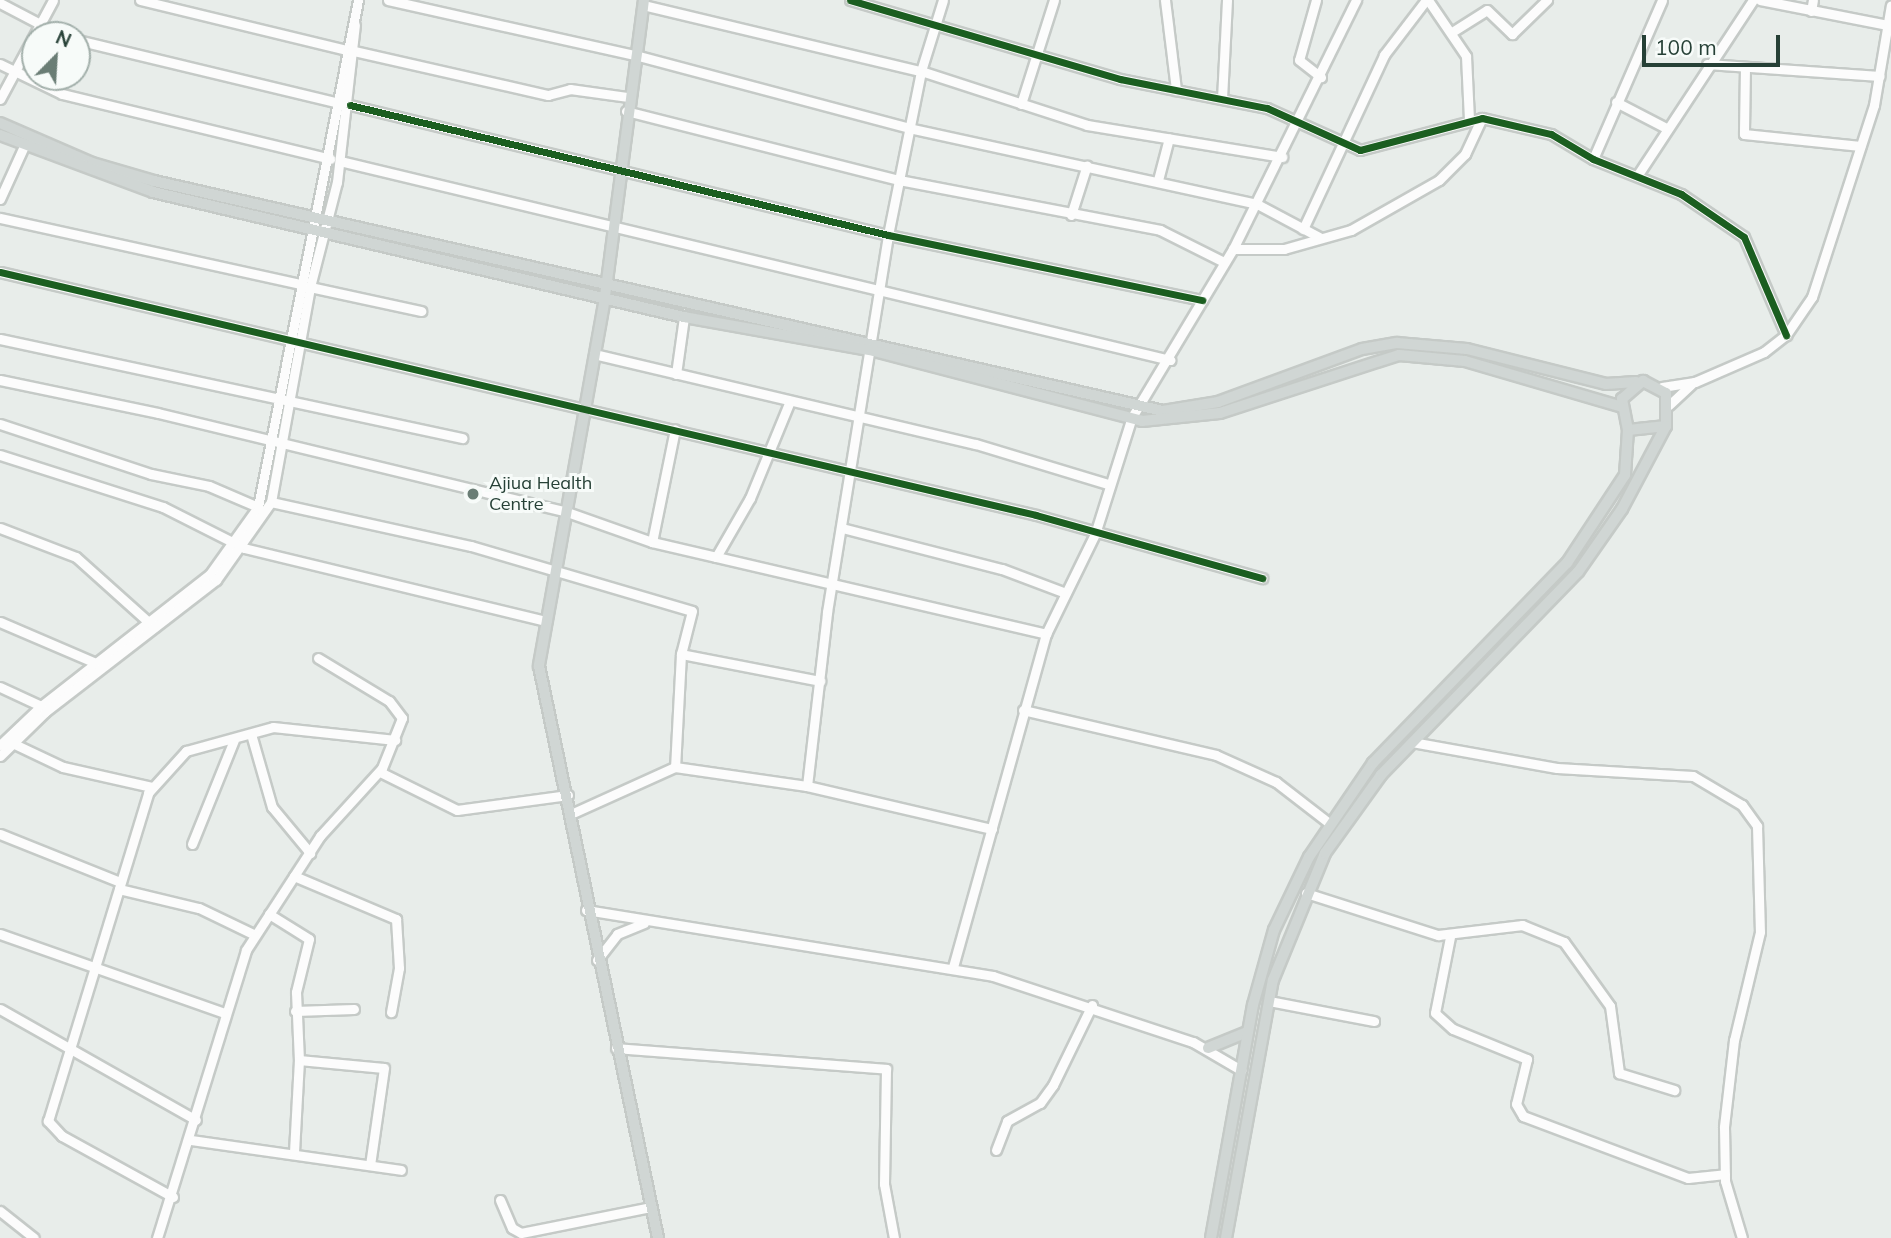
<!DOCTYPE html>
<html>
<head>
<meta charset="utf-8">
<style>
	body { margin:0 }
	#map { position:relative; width:1891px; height:1238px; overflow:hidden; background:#e8edea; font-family:Mulish,sans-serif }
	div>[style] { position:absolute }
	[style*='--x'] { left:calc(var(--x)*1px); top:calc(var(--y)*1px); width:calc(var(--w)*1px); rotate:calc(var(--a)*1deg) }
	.roads { filter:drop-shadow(2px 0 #c5cac7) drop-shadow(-2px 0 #c5cac7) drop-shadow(0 2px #c5cac7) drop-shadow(0 -2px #c5cac7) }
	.minor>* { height:9px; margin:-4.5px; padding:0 4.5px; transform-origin:4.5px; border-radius:4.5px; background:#fcfcfc }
	.major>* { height:10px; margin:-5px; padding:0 5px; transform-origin:5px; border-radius:5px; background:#d0d6d4 }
	.cycleway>* { height:7px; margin:-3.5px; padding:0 3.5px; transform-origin:3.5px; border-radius:3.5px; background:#1b5e20 }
	.dots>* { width:19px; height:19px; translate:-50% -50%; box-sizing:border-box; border:4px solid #f7fbf9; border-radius:50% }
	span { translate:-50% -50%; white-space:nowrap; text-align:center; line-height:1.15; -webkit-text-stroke:6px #f7fbf9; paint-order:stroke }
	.poi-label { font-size:18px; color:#264036 }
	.left { translate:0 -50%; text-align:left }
	.north { position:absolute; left:21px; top:21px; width:70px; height:70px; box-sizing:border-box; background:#f7fbf9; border:2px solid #a3b0ab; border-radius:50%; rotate:24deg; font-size:19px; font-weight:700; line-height:28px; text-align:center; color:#264036 }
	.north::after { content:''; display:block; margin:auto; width:24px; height:32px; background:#6a7d75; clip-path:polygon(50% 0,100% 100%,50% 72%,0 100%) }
	.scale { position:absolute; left:1642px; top:35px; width:138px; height:32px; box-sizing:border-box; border:4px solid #264036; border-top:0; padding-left:9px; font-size:21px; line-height:24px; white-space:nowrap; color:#264036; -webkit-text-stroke:5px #f7fbf9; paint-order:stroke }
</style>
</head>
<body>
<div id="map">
	<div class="roads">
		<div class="minor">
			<i style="--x:140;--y:0;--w:212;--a:13.6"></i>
			<i style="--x:388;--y:0;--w:253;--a:12.6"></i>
			<i style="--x:635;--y:55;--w:284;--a:14.9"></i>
			<i style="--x:909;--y:128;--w:356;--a:12.3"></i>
			<i style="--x:1257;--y:204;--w:70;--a:28"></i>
			<i style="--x:850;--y:0;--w:281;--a:16.3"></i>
			<i style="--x:1120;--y:79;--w:150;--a:11.2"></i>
			<i style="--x:1267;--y:108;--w:102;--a:24.3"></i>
			<i style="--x:1360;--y:150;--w:126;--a:-14.7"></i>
			<i style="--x:1482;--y:118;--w:71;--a:13.1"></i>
			<i style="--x:1551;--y:134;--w:49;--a:30.8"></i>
			<i style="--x:1593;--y:159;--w:95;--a:21.7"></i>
			<i style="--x:1681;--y:194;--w:76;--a:34.3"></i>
			<i style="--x:1744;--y:237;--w:107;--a:66.8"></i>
			<i style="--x:1165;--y:0;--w:91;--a:83"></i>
			<i style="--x:1316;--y:0;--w:62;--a:105.8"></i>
			<i style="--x:1299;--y:60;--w:28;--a:38"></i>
			<i style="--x:1428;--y:0;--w:68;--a:55.8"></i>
			<i style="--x:1466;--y:56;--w:64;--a:87.3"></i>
			<i style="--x:1760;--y:0;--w:130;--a:11.1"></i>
			<i style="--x:0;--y:3;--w:69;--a:27.7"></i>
			<i style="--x:643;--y:5;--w:286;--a:13.4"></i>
			<i style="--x:921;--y:71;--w:175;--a:18"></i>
			<i style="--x:1087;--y:125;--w:198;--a:9.3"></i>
			<i style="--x:1811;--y:11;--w:11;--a:-80"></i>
			<i style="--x:1452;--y:32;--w:41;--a:-32.2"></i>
			<i style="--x:1487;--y:10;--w:35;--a:44"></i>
			<i style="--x:1512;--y:34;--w:49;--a:-44.2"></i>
			<i style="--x:77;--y:40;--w:269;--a:13.5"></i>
			<i style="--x:354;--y:51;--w:199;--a:12.8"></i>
			<i style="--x:548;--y:95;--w:23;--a:-15"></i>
			<i style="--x:570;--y:89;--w:59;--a:7.9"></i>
			<i style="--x:0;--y:64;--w:69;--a:25.8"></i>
			<i style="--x:62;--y:94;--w:276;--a:13.6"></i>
			<i style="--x:1707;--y:64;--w:173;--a:4"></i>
			<i style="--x:1745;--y:67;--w:67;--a:90.9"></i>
			<i style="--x:1744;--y:134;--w:117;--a:5.9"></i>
			<i style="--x:0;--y:99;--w:112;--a:-61.8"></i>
			<i style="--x:1222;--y:99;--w:99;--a:-87.1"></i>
			<i style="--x:1616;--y:102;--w:56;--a:27.5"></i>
			<i style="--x:1021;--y:104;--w:109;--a:-72.4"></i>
			<i style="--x:350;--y:105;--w:553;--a:13.58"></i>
			<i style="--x:888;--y:235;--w:321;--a:11.7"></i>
			<i style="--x:626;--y:111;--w:282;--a:14.2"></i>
			<i style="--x:899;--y:180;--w:266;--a:10.8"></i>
			<i style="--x:1160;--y:230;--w:72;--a:26.6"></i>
			<i style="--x:1593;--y:159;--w:173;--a:-66.5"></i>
			<i style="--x:340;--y:161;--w:854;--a:13.48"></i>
			<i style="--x:1637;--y:176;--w:211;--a:-56.6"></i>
			<i style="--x:1158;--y:180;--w:43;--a:-75.3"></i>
			<i style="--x:0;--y:199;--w:58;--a:-65.6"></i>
			<i style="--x:1071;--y:215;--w:52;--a:-72.3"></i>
			<i style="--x:0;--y:218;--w:307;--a:12.4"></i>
			<i style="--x:1303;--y:229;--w:192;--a:-65"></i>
			<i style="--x:1384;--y:55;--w:69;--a:-52.6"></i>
			<i style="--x:1233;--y:249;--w:51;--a:0"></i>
			<i style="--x:1284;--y:249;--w:70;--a:-15.8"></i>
			<i style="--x:1351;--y:230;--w:101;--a:-29.6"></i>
			<i style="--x:1439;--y:180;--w:37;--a:-45"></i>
			<i style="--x:1465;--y:154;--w:40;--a:-65"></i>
			<i style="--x:0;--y:272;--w:1064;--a:13.2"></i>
			<i style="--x:1036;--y:515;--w:235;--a:15.6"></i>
			<i style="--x:310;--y:287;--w:114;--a:12.2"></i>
			<i style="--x:0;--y:339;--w:473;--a:12.1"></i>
			<i style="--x:594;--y:354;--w:392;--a:13.3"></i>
			<i style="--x:976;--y:444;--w:138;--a:16.9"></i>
			<i style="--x:676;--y:374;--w:58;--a:-82"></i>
			<i style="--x:0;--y:380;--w:161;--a:11.8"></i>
			<i style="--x:158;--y:413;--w:421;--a:13.6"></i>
			<i style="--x:567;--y:512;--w:90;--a:19.4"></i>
			<i style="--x:652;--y:542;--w:405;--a:13.1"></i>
			<i style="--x:1662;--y:387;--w:33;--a:-9"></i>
			<i style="--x:1695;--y:382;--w:75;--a:-23.5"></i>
			<i style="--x:1764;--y:352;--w:28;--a:-38"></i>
			<i style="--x:1786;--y:335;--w:46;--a:-55.6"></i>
			<i style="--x:1812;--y:297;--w:202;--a:-72.1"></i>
			<i style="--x:1874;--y:105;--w:101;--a:-80.4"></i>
			<i style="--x:1669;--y:405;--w:33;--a:-43"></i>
			<i style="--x:0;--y:424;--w:159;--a:18.3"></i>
			<i style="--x:151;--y:474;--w:59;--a:11.7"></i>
			<i style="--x:209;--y:486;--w:53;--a:23.2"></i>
			<i style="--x:0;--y:455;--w:171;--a:17.7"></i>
			<i style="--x:163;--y:507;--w:91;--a:26.8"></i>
			<i style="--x:244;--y:548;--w:311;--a:13.6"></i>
			<i style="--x:271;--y:502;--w:205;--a:12.4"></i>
			<i style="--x:471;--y:546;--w:230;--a:16.4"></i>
			<i style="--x:692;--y:611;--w:44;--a:104.3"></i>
			<i style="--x:681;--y:654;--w:113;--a:93"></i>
			<i style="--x:0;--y:528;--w:81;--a:20.9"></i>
			<i style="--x:76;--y:557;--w:105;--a:41.9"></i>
			<i style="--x:842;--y:528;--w:165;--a:14.4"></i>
			<i style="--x:1002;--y:569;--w:68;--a:20.6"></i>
			<i style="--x:652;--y:542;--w:115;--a:-78.5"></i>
			<i style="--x:716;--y:557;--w:68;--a:-60"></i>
			<i style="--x:750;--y:498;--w:105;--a:-67.6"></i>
			<i style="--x:0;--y:622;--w:107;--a:23.2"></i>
			<i style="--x:681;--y:654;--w:142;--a:11"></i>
			<i style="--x:0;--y:687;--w:45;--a:24.9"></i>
			<i style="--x:1023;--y:710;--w:198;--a:13.1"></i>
			<i style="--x:1216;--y:755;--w:66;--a:24.2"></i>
			<i style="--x:1276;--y:782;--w:67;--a:37.7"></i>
			<i style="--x:251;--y:734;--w:76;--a:74"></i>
			<i style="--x:272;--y:807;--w:60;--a:50.4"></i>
			<i style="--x:8;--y:741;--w:61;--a:25.3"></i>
			<i style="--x:63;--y:767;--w:91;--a:12.7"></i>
			<i style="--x:1412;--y:742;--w:147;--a:10.2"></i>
			<i style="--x:1557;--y:768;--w:136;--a:3.4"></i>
			<i style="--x:1693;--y:776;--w:57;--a:30.6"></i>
			<i style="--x:1742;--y:805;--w:26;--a:54"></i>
			<i style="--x:1757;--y:826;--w:106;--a:88.4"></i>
			<i style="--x:1760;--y:932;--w:111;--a:103.5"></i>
			<i style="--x:1734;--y:1040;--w:88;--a:96.6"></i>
			<i style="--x:1724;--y:1127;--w:54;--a:88.9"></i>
			<i style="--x:1725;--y:1181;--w:59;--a:73.4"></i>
			<i style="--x:0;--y:745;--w:57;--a:-43.6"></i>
			<i style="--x:41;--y:706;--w:214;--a:-38"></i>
			<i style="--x:210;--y:574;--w:82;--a:-54.4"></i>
			<i style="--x:258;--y:507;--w:517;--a:-78.84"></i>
			<i style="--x:0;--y:756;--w:63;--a:-44.4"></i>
			<i style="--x:45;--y:712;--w:216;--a:-37.7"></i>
			<i style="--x:216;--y:580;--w:95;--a:-54.8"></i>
			<i style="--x:271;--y:502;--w:219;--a:-79.7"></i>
			<i style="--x:310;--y:287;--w:108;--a:-75.6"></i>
			<i style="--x:337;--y:182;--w:158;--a:-83.5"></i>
			<i style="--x:380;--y:772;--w:86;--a:26.3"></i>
			<i style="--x:457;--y:810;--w:112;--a:-7.7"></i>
			<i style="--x:807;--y:786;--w:175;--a:-83.4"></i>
			<i style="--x:827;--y:612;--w:382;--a:-80.8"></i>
			<i style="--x:888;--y:235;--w:167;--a:-78.6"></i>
			<i style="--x:921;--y:71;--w:74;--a:-72.8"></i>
			<i style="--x:573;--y:813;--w:112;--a:-24.3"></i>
			<i style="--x:675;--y:767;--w:133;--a:8.2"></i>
			<i style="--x:807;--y:786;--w:190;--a:13.1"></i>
			<i style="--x:0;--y:834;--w:129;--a:21.8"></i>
			<i style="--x:192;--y:844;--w:112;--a:-68"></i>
			<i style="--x:294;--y:876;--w:111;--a:22.9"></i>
			<i style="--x:396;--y:919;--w:49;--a:86.5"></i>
			<i style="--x:399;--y:968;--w:45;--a:100.3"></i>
			<i style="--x:119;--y:889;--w:82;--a:13.4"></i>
			<i style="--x:199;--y:908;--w:62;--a:25.7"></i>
			<i style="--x:1306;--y:893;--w:139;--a:17.7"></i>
			<i style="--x:1438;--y:935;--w:85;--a:-6.8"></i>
			<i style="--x:1522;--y:925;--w:45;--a:22"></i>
			<i style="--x:1564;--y:942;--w:79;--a:54.3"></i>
			<i style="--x:1610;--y:1006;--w:68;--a:82.3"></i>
			<i style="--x:1619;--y:1073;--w:58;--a:17.2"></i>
			<i style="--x:586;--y:910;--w:412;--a:9.2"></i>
			<i style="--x:993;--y:976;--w:211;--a:18.3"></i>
			<i style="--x:1193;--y:1042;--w:56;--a:30.3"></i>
			<i style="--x:269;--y:914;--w:47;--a:32"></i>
			<i style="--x:309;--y:939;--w:55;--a:103.8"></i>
			<i style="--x:296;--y:992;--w:68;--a:87.5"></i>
			<i style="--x:299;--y:1060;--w:85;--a:5.4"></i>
			<i style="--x:384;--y:1068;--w:98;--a:98.2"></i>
			<i style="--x:0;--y:934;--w:238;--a:19.4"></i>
			<i style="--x:1450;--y:937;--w:77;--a:101.2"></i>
			<i style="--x:1435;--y:1013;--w:24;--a:42"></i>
			<i style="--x:1453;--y:1029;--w:80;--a:22.1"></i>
			<i style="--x:1527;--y:1059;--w:46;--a:103.7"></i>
			<i style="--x:1516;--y:1104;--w:14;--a:60"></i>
			<i style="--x:1523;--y:1116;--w:176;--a:20.6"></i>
			<i style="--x:1688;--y:1178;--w:37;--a:-6"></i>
			<i style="--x:597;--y:960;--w:33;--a:-52"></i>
			<i style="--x:617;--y:934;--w:29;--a:-22"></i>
			<i style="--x:953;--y:967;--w:346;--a:-74.4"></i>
			<i style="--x:1046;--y:634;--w:111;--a:-63.9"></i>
			<i style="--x:1095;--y:534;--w:123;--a:-72.5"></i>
			<i style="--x:1132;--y:417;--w:196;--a:-59"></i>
			<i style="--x:1233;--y:249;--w:278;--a:-63.7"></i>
			<i style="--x:1269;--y:1001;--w:107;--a:10.8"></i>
			<i style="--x:0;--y:1009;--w:225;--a:29.5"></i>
			<i style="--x:295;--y:1011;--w:59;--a:-1.9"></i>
			<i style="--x:616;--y:1048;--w:271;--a:4.4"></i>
			<i style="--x:886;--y:1069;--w:115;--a:91"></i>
			<i style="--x:884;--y:1184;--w:55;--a:79.5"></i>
			<i style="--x:191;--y:1140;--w:212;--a:8.1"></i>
			<i style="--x:996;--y:1150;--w:31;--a:-69"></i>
			<i style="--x:1007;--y:1121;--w:38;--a:-29"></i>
			<i style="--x:1040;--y:1103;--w:22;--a:-54"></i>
			<i style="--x:1053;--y:1085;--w:89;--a:-64"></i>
			<i style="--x:294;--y:1152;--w:92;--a:-86.9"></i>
			<i style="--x:173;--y:1197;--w:127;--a:-151.2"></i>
			<i style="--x:62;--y:1136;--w:21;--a:-133"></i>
			<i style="--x:48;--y:1121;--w:343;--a:-73"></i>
			<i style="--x:148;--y:793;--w:57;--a:-47.9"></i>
			<i style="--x:186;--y:751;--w:90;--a:-15.4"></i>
			<i style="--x:273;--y:727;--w:123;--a:6.1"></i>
			<i style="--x:500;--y:1200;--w:30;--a:67"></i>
			<i style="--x:512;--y:1228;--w:10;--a:29"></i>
			<i style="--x:521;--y:1233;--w:133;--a:-11.3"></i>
			<i style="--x:0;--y:1211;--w:43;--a:38.5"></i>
			<i style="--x:157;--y:1238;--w:301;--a:-72.8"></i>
			<i style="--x:246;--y:950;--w:136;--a:-57"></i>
			<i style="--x:320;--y:836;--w:92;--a:-47.6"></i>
			<i style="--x:382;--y:768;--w:54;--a:-68.2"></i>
			<i style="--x:402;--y:718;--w:21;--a:-127"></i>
			<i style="--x:389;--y:701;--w:83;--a:-148.8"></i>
		</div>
		<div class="major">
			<i style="--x:644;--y:0;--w:301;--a:97.5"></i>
			<i style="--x:605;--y:298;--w:374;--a:100.2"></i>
			<i style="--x:539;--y:666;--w:584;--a:78.25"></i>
			<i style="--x:0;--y:123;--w:100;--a:23.5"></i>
			<i style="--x:92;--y:163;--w:65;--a:16.2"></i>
			<i style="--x:154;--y:181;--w:1035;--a:12.84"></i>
			<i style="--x:1163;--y:411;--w:56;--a:-9.3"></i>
			<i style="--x:1218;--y:402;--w:153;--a:-20.2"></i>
			<i style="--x:1362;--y:349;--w:36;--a:-10"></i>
			<i style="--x:1397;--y:343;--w:70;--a:4.9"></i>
			<i style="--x:1467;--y:349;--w:143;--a:14.1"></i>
			<i style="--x:1606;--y:384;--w:30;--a:-4"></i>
			<i style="--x:0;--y:135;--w:163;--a:20.4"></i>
			<i style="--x:153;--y:192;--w:546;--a:13.25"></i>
			<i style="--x:684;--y:317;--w:193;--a:10.1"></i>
			<i style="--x:874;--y:351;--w:277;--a:14.6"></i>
			<i style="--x:1142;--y:421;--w:78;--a:-5.9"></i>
			<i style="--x:1220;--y:413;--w:188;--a:-18"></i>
			<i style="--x:1399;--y:355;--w:66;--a:5.2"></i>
			<i style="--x:1465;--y:361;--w:164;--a:16.3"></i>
			<i style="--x:1643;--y:381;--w:26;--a:28"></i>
			<i style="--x:1666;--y:393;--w:33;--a:90"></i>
			<i style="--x:1666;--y:426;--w:38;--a:174"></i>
			<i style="--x:1628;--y:430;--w:32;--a:-101"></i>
			<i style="--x:1622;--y:399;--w:28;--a:-41"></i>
			<i style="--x:1208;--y:1048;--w:42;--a:-22.3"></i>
			<i style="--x:1211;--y:1238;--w:237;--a:-79.8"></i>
			<i style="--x:1253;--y:1005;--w:78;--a:-74.4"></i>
			<i style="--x:1274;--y:930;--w:81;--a:-64.4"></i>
			<i style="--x:1309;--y:857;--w:114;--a:-55.8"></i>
			<i style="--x:1373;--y:763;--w:279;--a:-45.9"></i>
			<i style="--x:1567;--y:563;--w:105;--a:-56.6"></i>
			<i style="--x:1625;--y:475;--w:45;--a:-86.2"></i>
			<i style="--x:1226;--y:1238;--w:262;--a:-79.7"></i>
			<i style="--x:1273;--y:980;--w:137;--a:-67.7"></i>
			<i style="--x:1325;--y:853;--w:96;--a:-54.3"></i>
			<i style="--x:1381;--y:775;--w:283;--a:-45.9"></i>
			<i style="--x:1578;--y:572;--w:77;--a:-55.1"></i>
			<i style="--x:1622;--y:509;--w:94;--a:-62.1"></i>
		</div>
	</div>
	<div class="cycleway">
		<i style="--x:850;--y:0;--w:281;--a:16.3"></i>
		<i style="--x:1120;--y:79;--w:150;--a:11.2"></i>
		<i style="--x:1267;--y:108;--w:102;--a:24.3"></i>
		<i style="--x:1360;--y:150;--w:126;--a:-14.7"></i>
		<i style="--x:1482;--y:118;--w:71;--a:13.1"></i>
		<i style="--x:1551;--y:134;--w:49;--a:30.8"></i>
		<i style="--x:1593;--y:159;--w:95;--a:21.7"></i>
		<i style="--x:1681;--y:194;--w:76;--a:34.3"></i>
		<i style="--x:1744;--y:237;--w:107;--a:66.8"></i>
		<i style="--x:350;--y:105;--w:553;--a:13.58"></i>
		<i style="--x:888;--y:235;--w:321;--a:11.7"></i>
		<i style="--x:0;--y:272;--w:1064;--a:13.2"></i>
		<i style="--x:1036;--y:515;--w:235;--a:15.6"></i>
	</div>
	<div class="dots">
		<i style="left:473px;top:494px;background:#6a7d75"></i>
	</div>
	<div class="poi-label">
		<span class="left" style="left:489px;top:494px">Ajiua Health<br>Centre</span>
	</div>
	<div class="north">N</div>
	<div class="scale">100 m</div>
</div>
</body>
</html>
